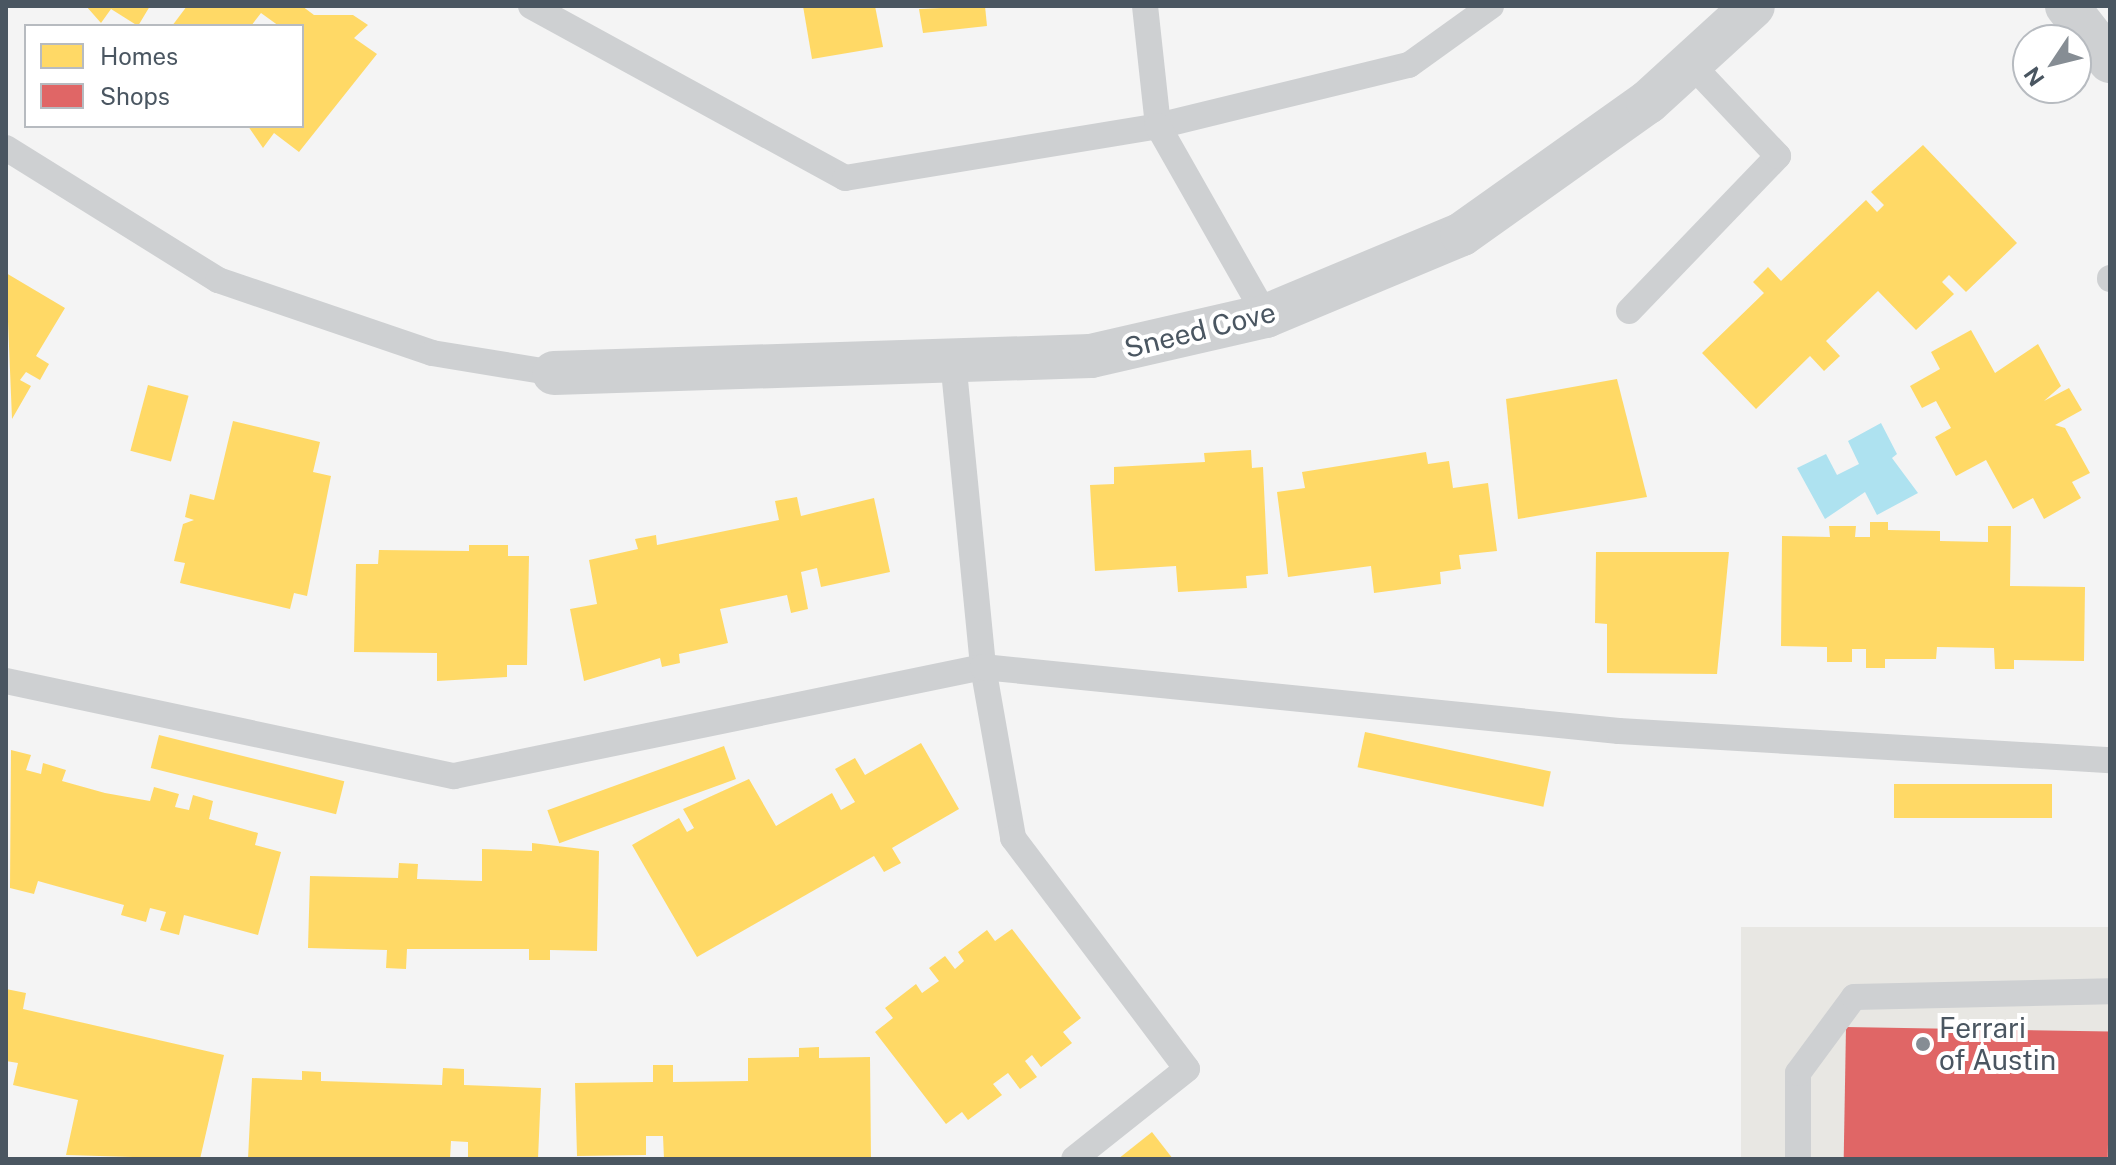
<!DOCTYPE html>
<html>
<head>
<meta charset="utf-8">
<style>
	body { margin:0 }
	#map { position:relative; width:2116px; height:1165px; overflow:hidden; background:#f4f4f4; font-family:"Public Sans",sans-serif }
	div>[style] { position:absolute }
	[style*='--x'] { left:calc(var(--x)*1px); top:calc(var(--y)*1px); width:calc(var(--w)*1px); rotate:calc(var(--a)*1deg) }
	.commercial>* { inset:0; background:#e8e7e3; transform-origin:0 0 }
	.water>* { inset:0; background:#aee2f0 }
	.homes>* { inset:0; background:#ffd966; transform-origin:0 0 }
	.shops>* { inset:0; background:#e06666; transform-origin:0 0 }
	.lane>* { height:26px; margin:-13px; padding:0 13px; transform-origin:13px; border-radius:13px; background:#ced0d2 }
	.street>* { height:44px; margin:-22px; padding:0 22px; transform-origin:22px; border-radius:22px; background:#ced0d2 }
	.dots>* { width:22px; height:22px; translate:-50% -50%; box-sizing:border-box; border:4px solid #fff; border-radius:50% }
	span { translate:-50% -50%; white-space:nowrap; text-align:center; line-height:1.15; -webkit-text-stroke:8px #fff; paint-order:stroke }
	.street-label { font-size:28px; color:#4a5661 }
	.poi-label { font-size:28px; color:#4a5661 }
	.left { translate:0 -50%; text-align:left }
	.frame { position:absolute; inset:0; border:8px solid #4a5661; pointer-events:none }
	.legend { position:absolute; left:24px; top:24px; width:280px; height:104px; box-sizing:border-box; background:#fff; border:2px solid #b7bbc0; margin:0; padding:10px 14px; list-style:none; font-size:24px; color:#4a5661 }
	.legend li { display:flex; align-items:center; gap:16px; height:40px }
	.legend b { width:40px; border:2px solid #b7bbc0 }
	.north { position:absolute; left:2012px; top:24px; width:80px; height:80px; box-sizing:border-box; background:#fff; border:2px solid #b7bbc0; border-radius:50%; rotate:235deg; font-size:22px; font-weight:700; line-height:32px; text-align:center; color:#4a5661 }
	.north::after { content:''; display:block; margin:auto; width:28px; height:36px; background:#868d94; clip-path:polygon(50% 0,100% 100%,50% 72%,0 100%) }
</style>
</head>
<body>
<div id="map">
	<div class="commercial">
		<i style="left:1741px;top:927px;width:369px;height:232px"></i>
	</div>
	<div class="water">
		<i style="clip-path:polygon(1881px 423px,1897px 454px,1892px 458px,1918px 493px,1877px 515px,1865px 492px,1825px 519px,1797px 468px,1826px 454px,1837px 475px,1859px 464px,1848px 441px)"></i>
	</div>
	<div class="homes">
		<i style="clip-path:polygon(86px 6px,150px 6px,138px 26px,111px 9px,101px 23px)"></i>
		<i style="clip-path:polygon(187px 6px,302px 6px,314px 15px,353px 15px,368px 25px,354px 38px,377px 54px,299px 152px,274px 133px,263px 148px,248px 126px,302px 126px,302px 26px,279px 26px,261px 13px,251px 26px,172px 26px)"></i>
		<i style="clip-path:polygon(803px 6px,875px 6px,883px 47px,812px 59px)"></i>
		<i style="clip-path:polygon(985px 6px,987px 26px,923px 33px,919px 9px)"></i>
		<i style="clip-path:polygon(1923px 145px,2017px 243px,1966px 292px,1949px 275px,1942px 282px,1954px 294px,1916px 330px,1878px 291px,1826px 341px,1840px 356px,1824px 371px,1810px 356px,1756px 409px,1702px 353px,1764px 293px,1753px 282px,1768px 267px,1781px 281px,1866px 200px,1877px 212px,1884px 205px,1871px 192px)"></i>
		<i style="clip-path:polygon(6px 273px,65px 308px,36px 356px,49px 364px,40px 380px,26px 372px,20px 380px,31px 386px,12px 419px)"></i>
		<i style="clip-path:polygon(1971px 330px,1995px 373px,2038px 344px,2061px 386px,2044px 401px,2069px 388px,2082px 410px,2055px 425px,2065px 428px,2090px 473px,2072px 482px,2081px 498px,2044px 519px,2033px 498px,2013px 509px,1986px 460px,1956px 476px,1935px 437px,1951px 428px,1936px 401px,1922px 408px,1910px 386px,1940px 369px,1931px 352px)"></i>
		<i style="clip-path:polygon(1617px 379px,1647px 497px,1518px 519px,1506px 399px)"></i>
		<i style="left:148px;top:385px;width:42px;height:68px;rotate:15deg"></i>
		<i style="clip-path:polygon(233px 421px,320px 442px,313px 472px,331px 476px,307px 596px,294px 593px,290px 609px,180px 583px,185px 563px,174px 561px,183px 524px,194px 520px,185px 517px,190px 494px,214px 500px)"></i>
		<i style="clip-path:polygon(1251px 450px,1252px 468px,1263px 467px,1268px 574px,1246px 576px,1247px 588px,1178px 592px,1176px 566px,1095px 571px,1090px 485px,1114px 484px,1114px 467px,1205px 462px,1204px 453px)"></i>
		<i style="clip-path:polygon(1426px 452px,1428px 464px,1449px 461px,1453px 488px,1488px 483px,1497px 551px,1459px 555px,1461px 569px,1440px 572px,1441px 584px,1374px 593px,1371px 566px,1288px 577px,1277px 492px,1305px 488px,1302px 472px)"></i>
		<i style="clip-path:polygon(797px 497px,801px 516px,874px 498px,890px 572px,821px 587px,817px 568px,801px 572px,808px 609px,791px 613px,787px 595px,720px 609px,728px 643px,679px 654px,680px 663px,662px 667px,660px 658px,584px 681px,570px 609px,597px 604px,589px 560px,638px 549px,635px 539px,656px 535px,657px 545px,779px 520px,775px 501px)"></i>
		<i style="clip-path:polygon(1870px 522px,1888px 522px,1888px 530px,1940px 531px,1940px 541px,1988px 542px,1988px 526px,2011px 526px,2010px 586px,2085px 587px,2084px 661px,2014px 660px,2014px 669px,1995px 669px,1994px 648px,1937px 647px,1936px 659px,1885px 659px,1885px 668px,1866px 668px,1866px 649px,1852px 649px,1852px 662px,1827px 662px,1827px 647px,1781px 646px,1782px 536px,1830px 537px,1829px 526px,1856px 526px,1855px 537px,1870px 537px)"></i>
		<i style="clip-path:polygon(469px 545px,508px 545px,508px 556px,529px 556px,527px 665px,507px 665px,507px 677px,437px 681px,437px 653px,354px 652px,356px 564px,378px 564px,379px 550px,469px 551px)"></i>
		<i style="clip-path:polygon(1596px 552px,1729px 552px,1717px 674px,1607px 673px,1607px 624px,1595px 623px)"></i>
		<i style="left:1365px;top:732px;width:190px;height:36px;rotate:12deg"></i>
		<i style="left:159px;top:735px;width:191px;height:34px;rotate:14deg"></i>
		<i style="clip-path:polygon(921px 743px,959px 809px,892px 848px,901px 863px,884px 872px,874px 856px,697px 957px,632px 845px,679px 818px,687px 832px,694px 828px,683px 809px,749px 779px,776px 826px,832px 793px,841px 810px,855px 802px,835px 769px,855px 758px,865px 775px)"></i>
		<i style="left:724px;top:746px;width:35px;height:188px;rotate:70deg"></i>
		<i style="clip-path:polygon(11px 750px,31px 755px,26px 770px,41px 774px,43px 763px,66px 770px,62px 781px,105px 793px,150px 801px,154px 787px,179px 794px,175px 807px,189px 810px,193px 795px,213px 801px,209px 819px,258px 833px,255px 845px,281px 852px,258px 935px,184px 915px,179px 935px,160px 930px,166px 912px,150px 908px,146px 922px,121px 915px,124px 905px,38px 881px,34px 894px,10px 888px)"></i>
		<i style="left:1894px;top:784px;width:158px;height:34px"></i>
		<i style="clip-path:polygon(532px 843px,599px 851px,597px 951px,550px 950px,550px 960px,529px 960px,529px 949px,407px 949px,406px 969px,386px 968px,387px 950px,308px 948px,310px 876px,398px 878px,399px 863px,418px 864px,417px 879px,482px 881px,482px 849px,532px 851px)"></i>
		<i style="clip-path:polygon(1012px 929px,1081px 1018px,1063px 1032px,1072px 1043px,1041px 1067px,1032px 1055px,1025px 1061px,1037px 1077px,1020px 1089px,1008px 1073px,993px 1084px,1002px 1095px,968px 1120px,962px 1112px,946px 1124px,875px 1032px,893px 1018px,885px 1008px,916px 984px,922px 993px,939px 981px,929px 968px,945px 956px,955px 969px,964px 961px,958px 952px,987px 930px,995px 941px)"></i>
		<i style="clip-path:polygon(6px 989px,26px 993px,23px 1009px,224px 1055px,200px 1159px,66px 1155px,78px 1100px,13px 1085px,18px 1063px,6px 1061px)"></i>
		<i style="clip-path:polygon(819px 1047px,819px 1058px,870px 1057px,871px 1159px,664px 1159px,663px 1136px,646px 1136px,646px 1155px,577px 1156px,575px 1083px,653px 1082px,653px 1065px,673px 1065px,673px 1082px,748px 1081px,748px 1058px,799px 1057px,799px 1048px)"></i>
		<i style="clip-path:polygon(443px 1068px,464px 1069px,464px 1085px,541px 1088px,538px 1159px,468px 1159px,468px 1142px,451px 1141px,450px 1159px,248px 1159px,252px 1078px,302px 1080px,302px 1071px,321px 1072px,321px 1081px,442px 1085px)"></i>
		<i style="clip-path:polygon(1152px 1132px,1173px 1159px,1118px 1159px)"></i>
	</div>
	<div class="shops">
		<i style="left:1846px;top:1027px;width:264px;height:132px;rotate:1deg"></i>
	</div>
	<div class="lane">
		<i style="--x:531;--y:6;--w:358;--a:28.7"></i>
		<i style="--x:845;--y:178;--w:317;--a:-9.4"></i>
		<i style="--x:1158;--y:126;--w:258;--a:-13.7"></i>
		<i style="--x:1409;--y:65;--w:101;--a:-35.7"></i>
		<i style="--x:1145;--y:6;--w:121;--a:83.8"></i>
		<i style="--x:1158;--y:126;--w:219;--a:60.4"></i>
		<i style="--x:6;--y:148;--w:250;--a:31.9"></i>
		<i style="--x:218;--y:280;--w:226;--a:18.8"></i>
		<i style="--x:432;--y:353;--w:124;--a:9.3"></i>
		<i style="--x:2110;--y:278;--w:1;--a:90"></i>
		<i style="--x:1629;--y:311;--w:215;--a:-46.1"></i>
		<i style="--x:1778;--y:156;--w:128;--a:-133.4"></i>
		<i style="--x:953;--y:360;--w:308;--a:84.4"></i>
		<i style="--x:983;--y:667;--w:174;--a:80"></i>
		<i style="--x:1013;--y:838;--w:289;--a:53"></i>
		<i style="--x:1187;--y:1069;--w:144;--a:141.5"></i>
		<i style="--x:6;--y:681;--w:458;--a:12"></i>
		<i style="--x:454;--y:776;--w:540;--a:-11.64"></i>
		<i style="--x:983;--y:667;--w:639;--a:5.75"></i>
		<i style="--x:1619;--y:731;--w:492;--a:3.4"></i>
		<i style="--x:1798;--y:1159;--w:86;--a:-90"></i>
		<i style="--x:1798;--y:1073;--w:94;--a:-53.6"></i>
		<i style="--x:1854;--y:997;--w:256;--a:-1.3"></i>
	</div>
	<div class="street">
		<i style="--x:2067;--y:6;--w:70;--a:52"></i>
		<i style="--x:554;--y:373;--w:537;--a:-1.81"></i>
		<i style="--x:1091;--y:356;--w:180;--a:-12.9"></i>
		<i style="--x:1266;--y:316;--w:212;--a:-22.7"></i>
		<i style="--x:1462;--y:234;--w:228;--a:-35.4"></i>
		<i style="--x:1648;--y:102;--w:142;--a:-42.4"></i>
	</div>
	<div class="dots">
		<i style="left:1923px;top:1044px;background:#868d94"></i>
	</div>
	<div class="street-label">
		<span style="left:1200px;top:330px;rotate:-14deg">Sneed Cove</span>
	</div>
	<div class="poi-label">
		<span class="left" style="left:1939px;top:1044px">Ferrari<br>of Austin</span>
	</div>
	<div class="frame"></div>
	<ul class="legend">
	<li><b style="height:22px;background:#ffd966"></b>Homes</li>
	<li><b style="height:22px;background:#e06666"></b>Shops</li>
	</ul>
	<div class="north">N</div>
</div>
</body>
</html>
